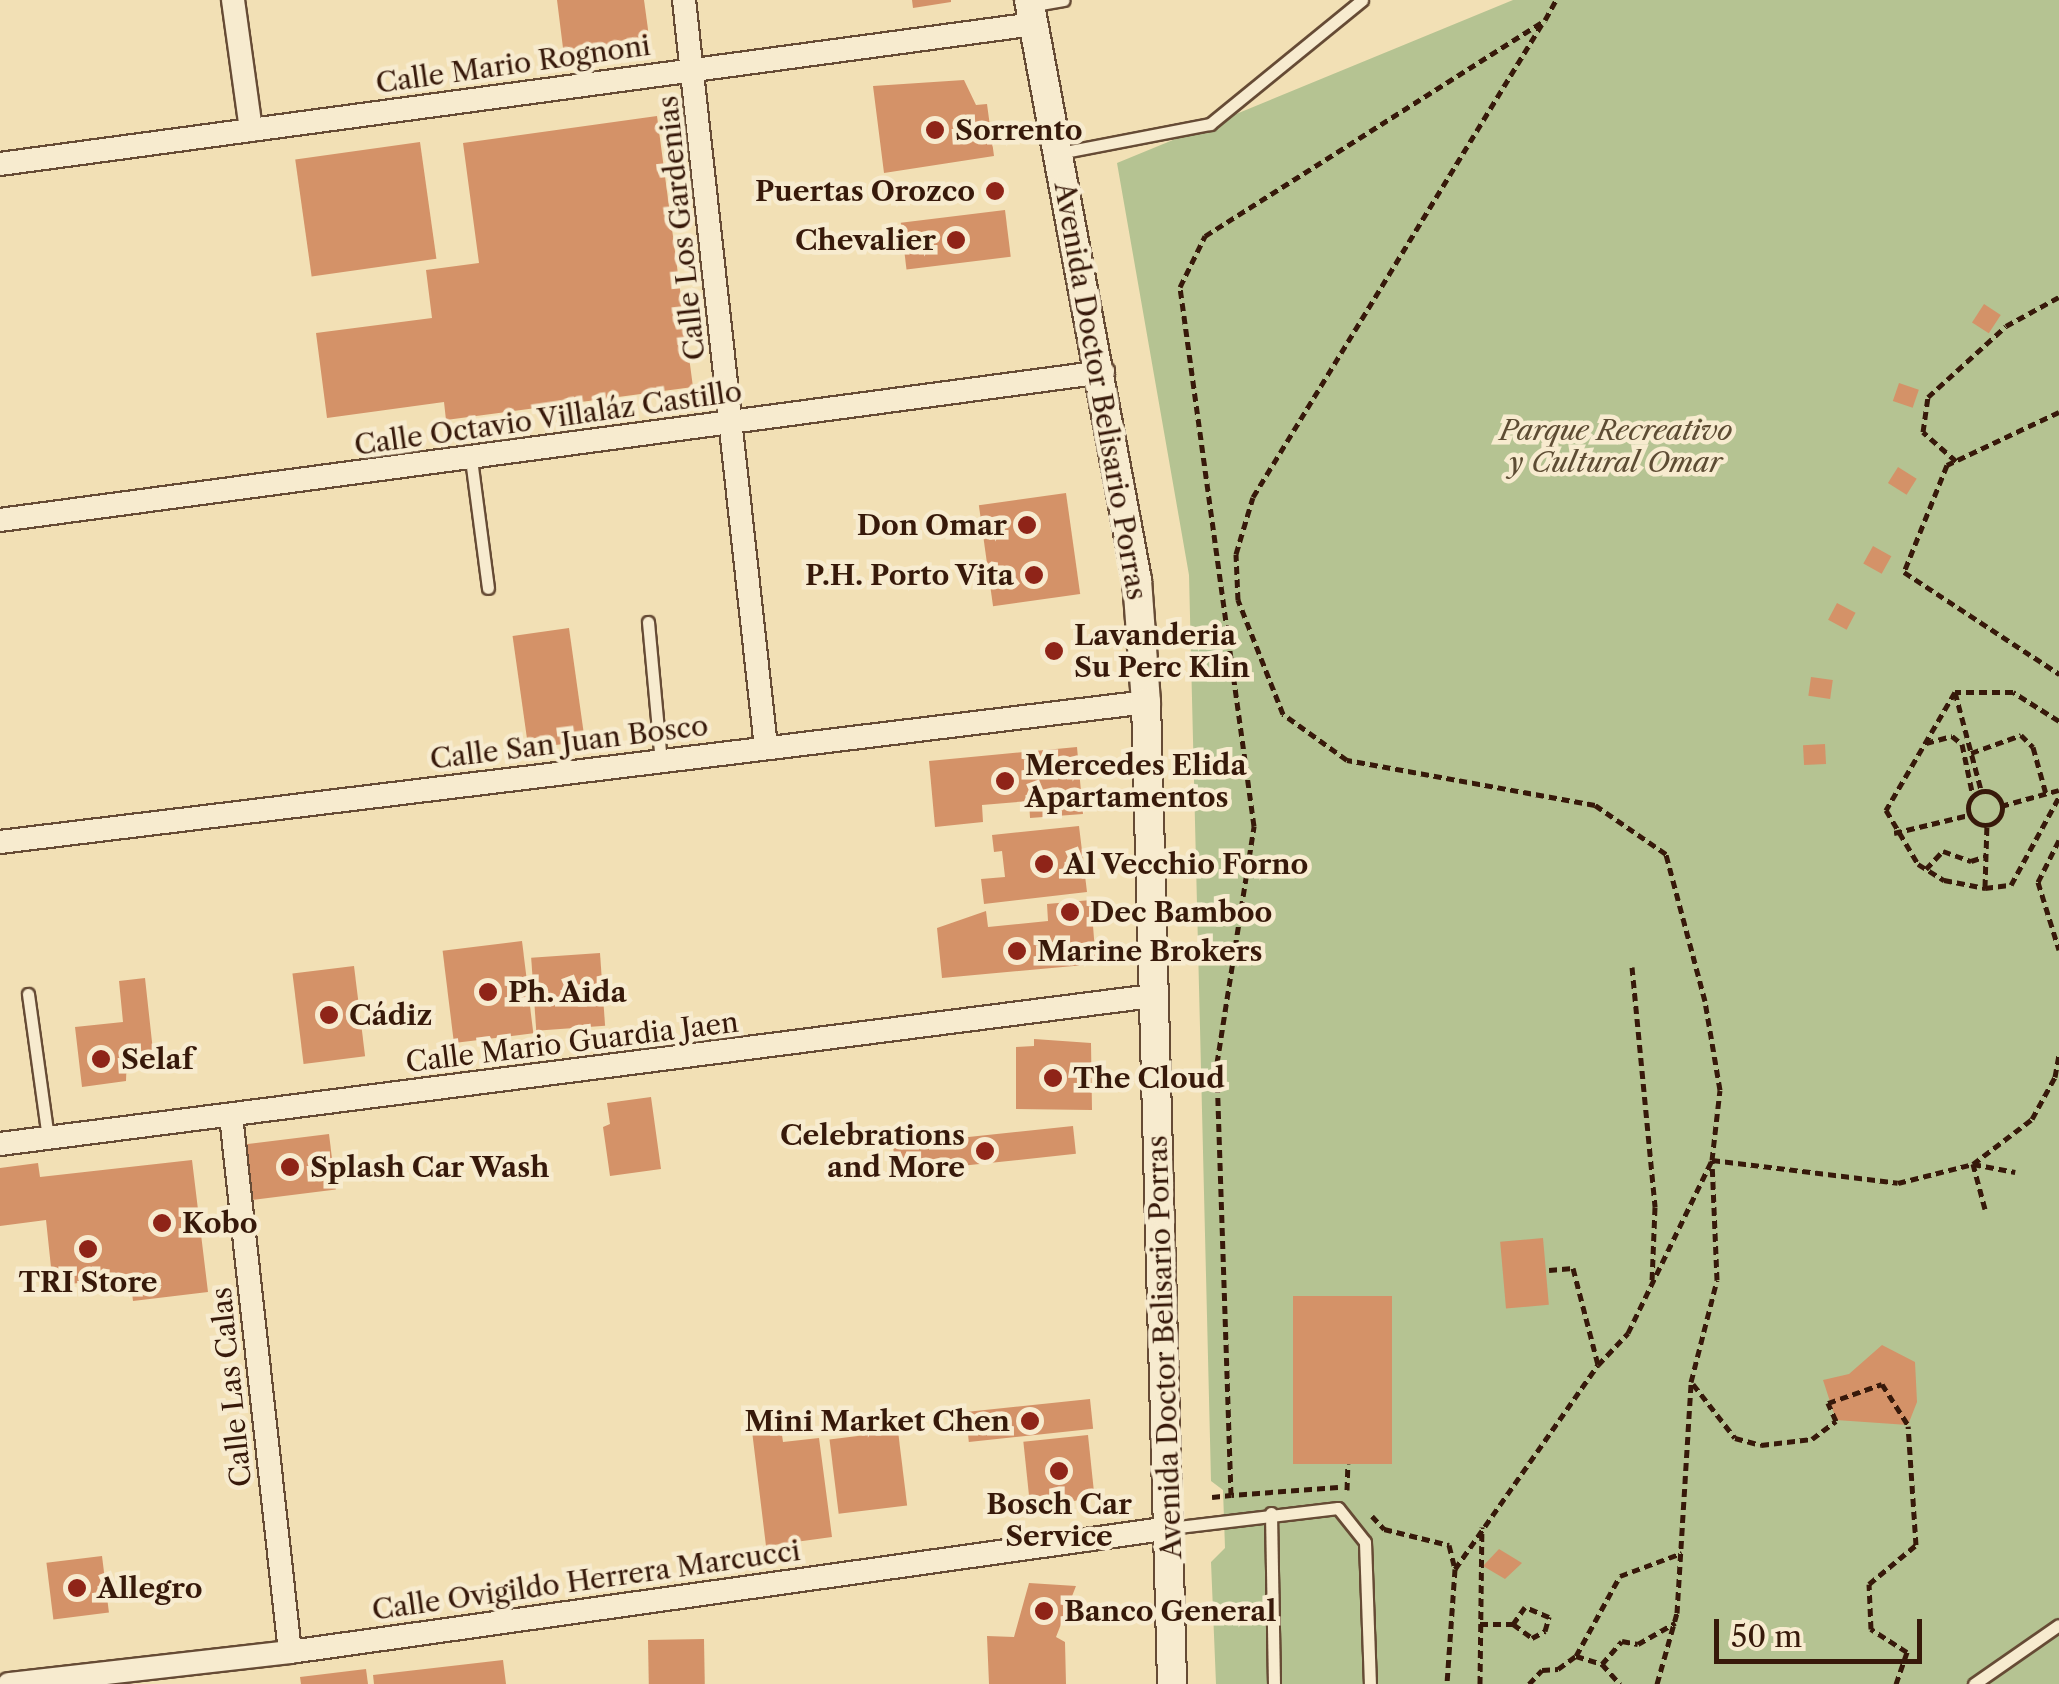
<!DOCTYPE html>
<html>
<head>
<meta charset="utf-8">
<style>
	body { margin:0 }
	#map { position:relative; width:2059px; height:1684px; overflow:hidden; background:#f2e0b5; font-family:"Libre Caslon Text",serif }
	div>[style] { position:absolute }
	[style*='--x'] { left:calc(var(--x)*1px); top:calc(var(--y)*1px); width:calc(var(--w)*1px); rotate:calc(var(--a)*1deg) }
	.green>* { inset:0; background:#b5c392 }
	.building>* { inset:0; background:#d49268; transform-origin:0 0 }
	.path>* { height:5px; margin-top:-2.5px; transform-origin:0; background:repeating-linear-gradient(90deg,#37190a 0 8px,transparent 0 13px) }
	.path>.ring { margin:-2.5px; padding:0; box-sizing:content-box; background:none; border:5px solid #37190a; border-radius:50% }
	.roads { filter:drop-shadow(2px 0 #664b35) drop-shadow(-2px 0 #664b35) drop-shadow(0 2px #664b35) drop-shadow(0 -2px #664b35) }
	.service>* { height:11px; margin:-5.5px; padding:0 5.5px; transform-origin:5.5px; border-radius:5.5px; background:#f7ebcf }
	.minor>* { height:22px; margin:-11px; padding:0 11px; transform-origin:11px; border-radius:11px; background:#f7ebcf }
	.tertiary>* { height:28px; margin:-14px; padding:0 14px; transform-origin:14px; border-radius:14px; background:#f7ebcf }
	.dots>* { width:28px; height:28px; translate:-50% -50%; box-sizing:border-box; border:5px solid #f7ebcf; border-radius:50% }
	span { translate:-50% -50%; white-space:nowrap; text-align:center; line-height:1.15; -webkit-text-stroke:9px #f7ebcf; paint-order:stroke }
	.street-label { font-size:28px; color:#37190a }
	.poi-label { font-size:28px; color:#37190a; font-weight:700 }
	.left { translate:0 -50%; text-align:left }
	.right { translate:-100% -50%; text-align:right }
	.park-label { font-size:28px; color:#5d4c33; font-style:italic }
	.scale { position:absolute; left:1714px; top:1619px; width:208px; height:45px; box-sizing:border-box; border:5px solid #37190a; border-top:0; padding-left:12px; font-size:30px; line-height:35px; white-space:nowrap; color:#37190a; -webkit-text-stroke:8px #f7ebcf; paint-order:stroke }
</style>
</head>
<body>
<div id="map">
	<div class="green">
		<i style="clip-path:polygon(1513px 0,2059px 0,2059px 1684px,1216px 1684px,1211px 1562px,1225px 1548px,1223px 1490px,1211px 1481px,1189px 575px,1117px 163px)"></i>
	</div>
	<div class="building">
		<i style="clip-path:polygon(557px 0,644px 0,650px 44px,564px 56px)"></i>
		<i style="clip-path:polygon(912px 0,951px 0,951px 2px,913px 8px)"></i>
		<i style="clip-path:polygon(964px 80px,976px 105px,987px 104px,994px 156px,884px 173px,873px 86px)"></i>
		<i style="clip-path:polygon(657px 116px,693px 387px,446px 420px,444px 402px,327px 418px,316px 333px,432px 318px,426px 270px,479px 263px,463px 143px)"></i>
		<i style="left:420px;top:142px;width:118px;height:126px;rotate:82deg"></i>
		<i style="left:1005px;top:210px;width:47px;height:105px;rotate:83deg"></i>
		<i style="left:1984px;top:304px;width:20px;height:22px;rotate:33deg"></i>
		<i style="left:1899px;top:383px;width:21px;height:19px;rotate:19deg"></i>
		<i style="left:1898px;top:467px;width:22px;height:19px;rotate:32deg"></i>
		<i style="left:1066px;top:493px;width:102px;height:88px;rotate:82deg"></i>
		<i style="left:1873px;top:546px;width:21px;height:20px;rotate:29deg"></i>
		<i style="left:1837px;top:603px;width:21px;height:19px;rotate:28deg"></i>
		<i style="left:569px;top:628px;width:114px;height:57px;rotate:82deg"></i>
		<i style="left:1811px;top:677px;width:22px;height:19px;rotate:8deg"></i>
		<i style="left:1825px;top:744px;width:20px;height:22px;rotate:87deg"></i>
		<i style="clip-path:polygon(1077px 747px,1083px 814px,1030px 818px,1029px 801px,982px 805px,983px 822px,935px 827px,929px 761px)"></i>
		<i style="clip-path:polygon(1079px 826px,1087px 892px,984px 904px,981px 879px,1005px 877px,1002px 851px,994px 852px,992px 835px)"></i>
		<i style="clip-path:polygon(1091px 900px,1096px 964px,942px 978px,937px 928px,986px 911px,988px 927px,1048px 921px,1047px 904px)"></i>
		<i style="left:522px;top:941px;width:93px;height:80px;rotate:83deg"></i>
		<i style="left:600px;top:953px;width:73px;height:69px;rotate:86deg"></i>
		<i style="left:354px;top:966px;width:91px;height:62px;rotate:83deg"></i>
		<i style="clip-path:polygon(145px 978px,153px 1051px,127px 1054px,126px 1081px,82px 1087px,75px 1027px,123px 1022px,119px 981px)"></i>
		<i style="clip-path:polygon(1034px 1039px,1091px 1043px,1092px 1110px,1016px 1109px,1016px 1047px,1034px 1046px)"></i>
		<i style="clip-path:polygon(651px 1097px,661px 1169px,610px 1176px,603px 1127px,610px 1124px,607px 1103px)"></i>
		<i style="left:1073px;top:1126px;width:28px;height:181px;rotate:84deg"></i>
		<i style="left:329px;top:1134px;width:56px;height:86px;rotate:83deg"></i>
		<i style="clip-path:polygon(192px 1160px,208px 1292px,133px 1301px,130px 1277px,53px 1286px,46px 1220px,0 1226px,0 1168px,38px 1163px,40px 1177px)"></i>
		<i style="left:1543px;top:1238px;width:67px;height:43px;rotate:85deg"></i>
		<i style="left:1392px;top:1296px;width:168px;height:99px;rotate:90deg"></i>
		<i style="clip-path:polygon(1882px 1345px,1915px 1362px,1917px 1402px,1908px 1425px,1836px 1420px,1823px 1380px,1849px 1374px)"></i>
		<i style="left:1090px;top:1399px;width:30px;height:125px;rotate:84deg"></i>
		<i style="clip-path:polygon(781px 1428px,783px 1442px,819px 1438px,832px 1537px,766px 1546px,752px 1431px)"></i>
		<i style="left:898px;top:1431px;width:75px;height:69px;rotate:83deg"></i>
		<i style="left:1088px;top:1435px;width:64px;height:65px;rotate:84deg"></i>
		<i style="clip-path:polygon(1499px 1549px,1522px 1563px,1505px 1579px,1483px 1566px)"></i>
		<i style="left:102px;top:1556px;width:57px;height:56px;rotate:83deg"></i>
		<i style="clip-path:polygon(1029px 1583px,1076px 1586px,1056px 1637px,1065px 1642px,1066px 1684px,989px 1684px,987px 1636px,1014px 1637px)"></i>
		<i style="left:704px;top:1639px;width:45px;height:56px;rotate:89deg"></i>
		<i style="clip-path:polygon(503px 1660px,506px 1684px,374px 1684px,373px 1675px)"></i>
		<i style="clip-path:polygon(366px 1669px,368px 1684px,301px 1684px,300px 1677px)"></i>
	</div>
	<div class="path">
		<i style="--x:2059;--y:412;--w:124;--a:154.7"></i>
		<i style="--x:1947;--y:465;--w:115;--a:111.9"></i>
		<i style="--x:1904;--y:572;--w:186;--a:33.3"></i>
		<i style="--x:1956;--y:461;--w:44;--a:-138.7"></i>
		<i style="--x:1923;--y:432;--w:35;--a:-82"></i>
		<i style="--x:1928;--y:397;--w:105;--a:-42.3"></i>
		<i style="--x:2006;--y:326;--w:60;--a:-28.7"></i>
		<i style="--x:1955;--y:692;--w:101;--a:75.1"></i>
		<i style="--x:2059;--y:721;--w:54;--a:-147.8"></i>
		<i style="--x:2013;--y:692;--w:58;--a:180"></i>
		<i style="--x:1955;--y:692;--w:137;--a:120.3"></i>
		<i style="--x:1886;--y:810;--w:63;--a:59.3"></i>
		<i style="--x:1918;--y:864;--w:31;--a:32"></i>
		<i style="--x:1944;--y:880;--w:42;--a:11"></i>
		<i style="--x:1985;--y:888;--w:26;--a:-7"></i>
		<i style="--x:2011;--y:885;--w:100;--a:-61.4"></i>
		<i style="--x:1926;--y:743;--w:27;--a:-15"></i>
		<i style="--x:1952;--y:736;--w:13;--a:39"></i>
		<i style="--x:1962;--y:744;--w:53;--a:78.1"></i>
		<i style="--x:1971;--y:753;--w:53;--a:-19.8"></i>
		<i style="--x:2021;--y:735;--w:17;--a:45"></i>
		<i style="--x:2033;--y:747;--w:49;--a:74.5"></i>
		<i class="ring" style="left:1968px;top:791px;width:29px;height:29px"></i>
		<i style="--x:2001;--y:806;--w:60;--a:-15.4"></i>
		<i style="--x:1894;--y:833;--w:77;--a:-13.5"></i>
		<i style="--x:2059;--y:840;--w:47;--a:116.6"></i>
		<i style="--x:2038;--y:882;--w:71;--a:72.8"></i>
		<i style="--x:1926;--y:869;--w:25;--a:-47"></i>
		<i style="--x:1943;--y:851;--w:30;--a:20"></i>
		<i style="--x:1971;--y:861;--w:16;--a:-18"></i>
		<i style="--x:1985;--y:887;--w:62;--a:-88.2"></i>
		<i style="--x:1632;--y:967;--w:241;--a:84.5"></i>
		<i style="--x:1655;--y:1207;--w:76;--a:92.3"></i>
		<i style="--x:1985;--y:1209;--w:47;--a:-104.9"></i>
		<i style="--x:1973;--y:1164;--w:43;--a:10.8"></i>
		<i style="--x:1549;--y:1270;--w:24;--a:-5"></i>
		<i style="--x:1573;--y:1268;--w:100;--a:75.5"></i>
		<i style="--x:1693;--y:1384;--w:68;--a:52.1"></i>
		<i style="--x:1735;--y:1438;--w:27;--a:15"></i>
		<i style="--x:1761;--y:1445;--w:51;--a:-6.7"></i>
		<i style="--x:1812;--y:1439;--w:30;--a:-37"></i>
		<i style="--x:1836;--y:1421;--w:20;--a:-114"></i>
		<i style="--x:1828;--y:1403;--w:57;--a:-19.4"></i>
		<i style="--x:1882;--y:1384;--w:49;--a:57.6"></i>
		<i style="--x:1338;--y:1487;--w:107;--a:175.7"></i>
		<i style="--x:1231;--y:1495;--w:432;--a:-91.9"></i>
		<i style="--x:1217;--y:1063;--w:240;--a:-81.1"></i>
		<i style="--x:1254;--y:826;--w:544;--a:-97.82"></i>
		<i style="--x:1180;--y:287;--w:57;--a:-63.9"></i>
		<i style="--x:1205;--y:236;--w:403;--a:-32.4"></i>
		<i style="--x:1545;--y:20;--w:23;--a:-61"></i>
		<i style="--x:1347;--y:1490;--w:26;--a:-88"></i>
		<i style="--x:1212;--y:1497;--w:19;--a:-6"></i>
		<i style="--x:1372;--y:1516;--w:18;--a:47"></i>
		<i style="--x:1384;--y:1529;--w:67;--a:13.8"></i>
		<i style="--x:1449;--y:1545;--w:25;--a:76"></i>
		<i style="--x:1455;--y:1569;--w:115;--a:94"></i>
		<i style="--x:1455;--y:1569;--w:249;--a:-55"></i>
		<i style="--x:1598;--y:1365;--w:44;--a:-46.8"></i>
		<i style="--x:1628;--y:1333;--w:192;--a:-64.1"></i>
		<i style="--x:1712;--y:1160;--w:70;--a:-83.5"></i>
		<i style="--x:1720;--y:1090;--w:90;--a:-99.6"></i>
		<i style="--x:1705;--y:1001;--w:152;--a:-104.9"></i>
		<i style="--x:1666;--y:854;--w:86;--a:-145.4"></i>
		<i style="--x:1595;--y:805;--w:252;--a:-169.7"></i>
		<i style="--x:1347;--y:760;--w:79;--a:-144.3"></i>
		<i style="--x:1283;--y:714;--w:123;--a:-111.5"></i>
		<i style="--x:1238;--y:600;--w:46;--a:-92.5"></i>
		<i style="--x:1236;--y:554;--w:59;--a:-73.4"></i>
		<i style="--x:1253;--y:497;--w:554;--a:-58.58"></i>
		<i style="--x:1480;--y:1624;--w:33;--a:0"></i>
		<i style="--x:1513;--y:1624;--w:24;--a:36"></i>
		<i style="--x:1532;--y:1638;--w:15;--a:-28"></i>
		<i style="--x:1545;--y:1631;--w:15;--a:-74"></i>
		<i style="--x:1549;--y:1617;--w:26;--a:-157"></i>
		<i style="--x:1525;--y:1607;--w:21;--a:125"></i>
		<i style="--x:1576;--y:1656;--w:27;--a:17"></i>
		<i style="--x:1602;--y:1664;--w:27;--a:48"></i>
		<i style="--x:1602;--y:1664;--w:30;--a:-49"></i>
		<i style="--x:1622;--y:1641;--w:16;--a:11"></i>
		<i style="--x:1638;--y:1644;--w:43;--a:-29.6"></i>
		<i style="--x:1480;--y:1684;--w:157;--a:-89.3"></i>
		<i style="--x:1529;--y:1684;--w:19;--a:-47"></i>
		<i style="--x:1542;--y:1670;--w:16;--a:-4"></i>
		<i style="--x:1558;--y:1669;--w:22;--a:-36"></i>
		<i style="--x:1576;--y:1656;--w:91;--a:-61.2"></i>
		<i style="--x:1620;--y:1576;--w:66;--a:-20.4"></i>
		<i style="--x:1657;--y:1684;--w:74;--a:-74.3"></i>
		<i style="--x:1677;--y:1613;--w:231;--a:-86.5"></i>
		<i style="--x:1691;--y:1382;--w:105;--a:-75.7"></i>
		<i style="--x:1717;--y:1280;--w:120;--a:-92.4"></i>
		<i style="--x:1712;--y:1160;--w:187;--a:7"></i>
		<i style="--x:1898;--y:1183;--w:77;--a:-14.2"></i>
		<i style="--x:1973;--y:1164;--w:74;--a:-37.3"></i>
		<i style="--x:2032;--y:1119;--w:48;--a:-61.3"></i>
		<i style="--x:2055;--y:1077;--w:23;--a:-80"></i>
		<i style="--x:1896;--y:1684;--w:34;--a:-71"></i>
		<i style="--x:1907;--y:1652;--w:43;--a:-147.4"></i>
		<i style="--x:1871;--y:1629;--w:45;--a:-92.5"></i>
		<i style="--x:1869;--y:1584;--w:61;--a:-39.7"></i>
		<i style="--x:1916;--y:1545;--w:119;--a:-93.8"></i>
	</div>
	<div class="roads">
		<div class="service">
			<i style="--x:1030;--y:6;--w:34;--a:-10"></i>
			<i style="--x:1059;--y:153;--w:154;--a:-10.9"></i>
			<i style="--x:1210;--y:124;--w:196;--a:-39.2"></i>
			<i style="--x:471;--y:459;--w:130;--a:82.5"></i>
			<i style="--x:648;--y:622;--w:140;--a:84.7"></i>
			<i style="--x:28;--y:994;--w:145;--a:82.1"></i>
			<i style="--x:1271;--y:1513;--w:171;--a:89"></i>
			<i style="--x:1170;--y:1528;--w:169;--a:-6.8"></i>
			<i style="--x:1338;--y:1508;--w:43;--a:51.5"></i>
			<i style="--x:1365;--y:1542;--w:142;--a:88"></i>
			<i style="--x:1974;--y:1684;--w:103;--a:-34.8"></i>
		</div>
		<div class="minor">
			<i style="--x:233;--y:0;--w:131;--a:82.1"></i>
			<i style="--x:684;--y:0;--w:752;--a:83.74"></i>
			<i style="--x:0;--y:164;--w:1043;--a:-7.71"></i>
			<i style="--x:0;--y:520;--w:1113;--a:-7.64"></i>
			<i style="--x:0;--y:842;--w:1155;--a:-6.96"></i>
			<i style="--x:231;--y:1116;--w:539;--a:83.72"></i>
			<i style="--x:0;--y:1144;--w:1161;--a:-7.32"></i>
			<i style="--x:9;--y:1684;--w:283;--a:-6.5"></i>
			<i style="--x:290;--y:1652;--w:889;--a:-8.02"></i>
		</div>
		<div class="tertiary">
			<i style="--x:1029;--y:0;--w:590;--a:79.45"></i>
			<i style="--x:1137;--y:580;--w:122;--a:85.8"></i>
			<i style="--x:1146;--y:702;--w:982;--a:88.48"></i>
		</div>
	</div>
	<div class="dots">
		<i style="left:935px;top:130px;background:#8f2418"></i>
		<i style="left:995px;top:191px;background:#8f2418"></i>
		<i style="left:956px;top:240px;background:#8f2418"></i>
		<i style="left:1027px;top:525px;background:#8f2418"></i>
		<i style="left:1034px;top:575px;background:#8f2418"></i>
		<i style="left:1054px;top:651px;background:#8f2418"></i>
		<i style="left:1005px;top:781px;background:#8f2418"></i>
		<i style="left:1044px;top:864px;background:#8f2418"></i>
		<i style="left:1070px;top:912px;background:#8f2418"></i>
		<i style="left:1017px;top:951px;background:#8f2418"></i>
		<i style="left:488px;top:992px;background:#8f2418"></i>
		<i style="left:329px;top:1015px;background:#8f2418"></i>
		<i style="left:101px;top:1059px;background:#8f2418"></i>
		<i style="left:1053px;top:1078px;background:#8f2418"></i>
		<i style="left:985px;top:1151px;background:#8f2418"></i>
		<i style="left:290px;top:1167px;background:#8f2418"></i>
		<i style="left:162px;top:1223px;background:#8f2418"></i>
		<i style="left:88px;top:1249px;background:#8f2418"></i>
		<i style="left:1030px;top:1421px;background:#8f2418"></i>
		<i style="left:1059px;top:1471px;background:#8f2418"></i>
		<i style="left:77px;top:1588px;background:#8f2418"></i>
		<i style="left:1044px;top:1611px;background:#8f2418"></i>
	</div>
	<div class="street-label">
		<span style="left:513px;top:64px;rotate:-8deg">Calle Mario Rognoni</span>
		<span style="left:681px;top:228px;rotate:-96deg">Calle Los Gardenias</span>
		<span style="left:1101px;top:391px;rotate:80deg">Avenida Doctor Belisario Porras</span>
		<span style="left:548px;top:418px;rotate:-8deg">Calle Octavio Villaláz Castillo</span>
		<span style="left:569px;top:742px;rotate:-7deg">Calle San Juan Bosco</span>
		<span style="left:572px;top:1042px;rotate:-7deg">Calle Mario Guardia Jaen</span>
		<span style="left:1164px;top:1347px;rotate:-92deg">Avenida Doctor Belisario Porras</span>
		<span style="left:231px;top:1387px;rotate:-96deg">Calle Las Calas</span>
		<span style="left:586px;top:1580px;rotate:-8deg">Calle Ovigildo Herrera Marcucci</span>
	</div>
	<div class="poi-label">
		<span class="left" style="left:955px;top:130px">Sorrento</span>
		<span class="right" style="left:975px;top:191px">Puertas Orozco</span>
		<span class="right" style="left:936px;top:240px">Chevalier</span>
		<span class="right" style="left:1007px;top:525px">Don Omar</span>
		<span class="right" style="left:1014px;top:575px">P.H. Porto Vita</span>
		<span class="left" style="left:1074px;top:651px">Lavanderia<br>Su Perc Klin</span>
		<span class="left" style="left:1025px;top:781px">Mercedes Elida<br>Apartamentos</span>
		<span class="left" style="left:1064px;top:864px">Al Vecchio Forno</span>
		<span class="left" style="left:1090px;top:912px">Dec Bamboo</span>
		<span class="left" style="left:1037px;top:951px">Marine Brokers</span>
		<span class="left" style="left:508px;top:992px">Ph. Aida</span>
		<span class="left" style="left:349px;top:1015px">Cádiz</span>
		<span class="left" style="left:121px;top:1059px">Selaf</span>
		<span class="left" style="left:1073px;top:1078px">The Cloud</span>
		<span class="right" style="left:965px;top:1151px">Celebrations<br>and More</span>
		<span class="left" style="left:310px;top:1167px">Splash Car Wash</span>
		<span class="left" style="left:182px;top:1223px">Kobo</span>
		<span style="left:88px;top:1282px">TRI Store</span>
		<span class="right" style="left:1010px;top:1421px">Mini Market Chen</span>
		<span style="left:1059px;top:1520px">Bosch Car<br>Service</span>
		<span class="left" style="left:97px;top:1588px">Allegro</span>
		<span class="left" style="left:1064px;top:1611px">Banco General</span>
	</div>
	<div class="park-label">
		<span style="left:1616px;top:446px">Parque Recreativo<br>y Cultural Omar</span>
	</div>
	<div class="scale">50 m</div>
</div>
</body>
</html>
